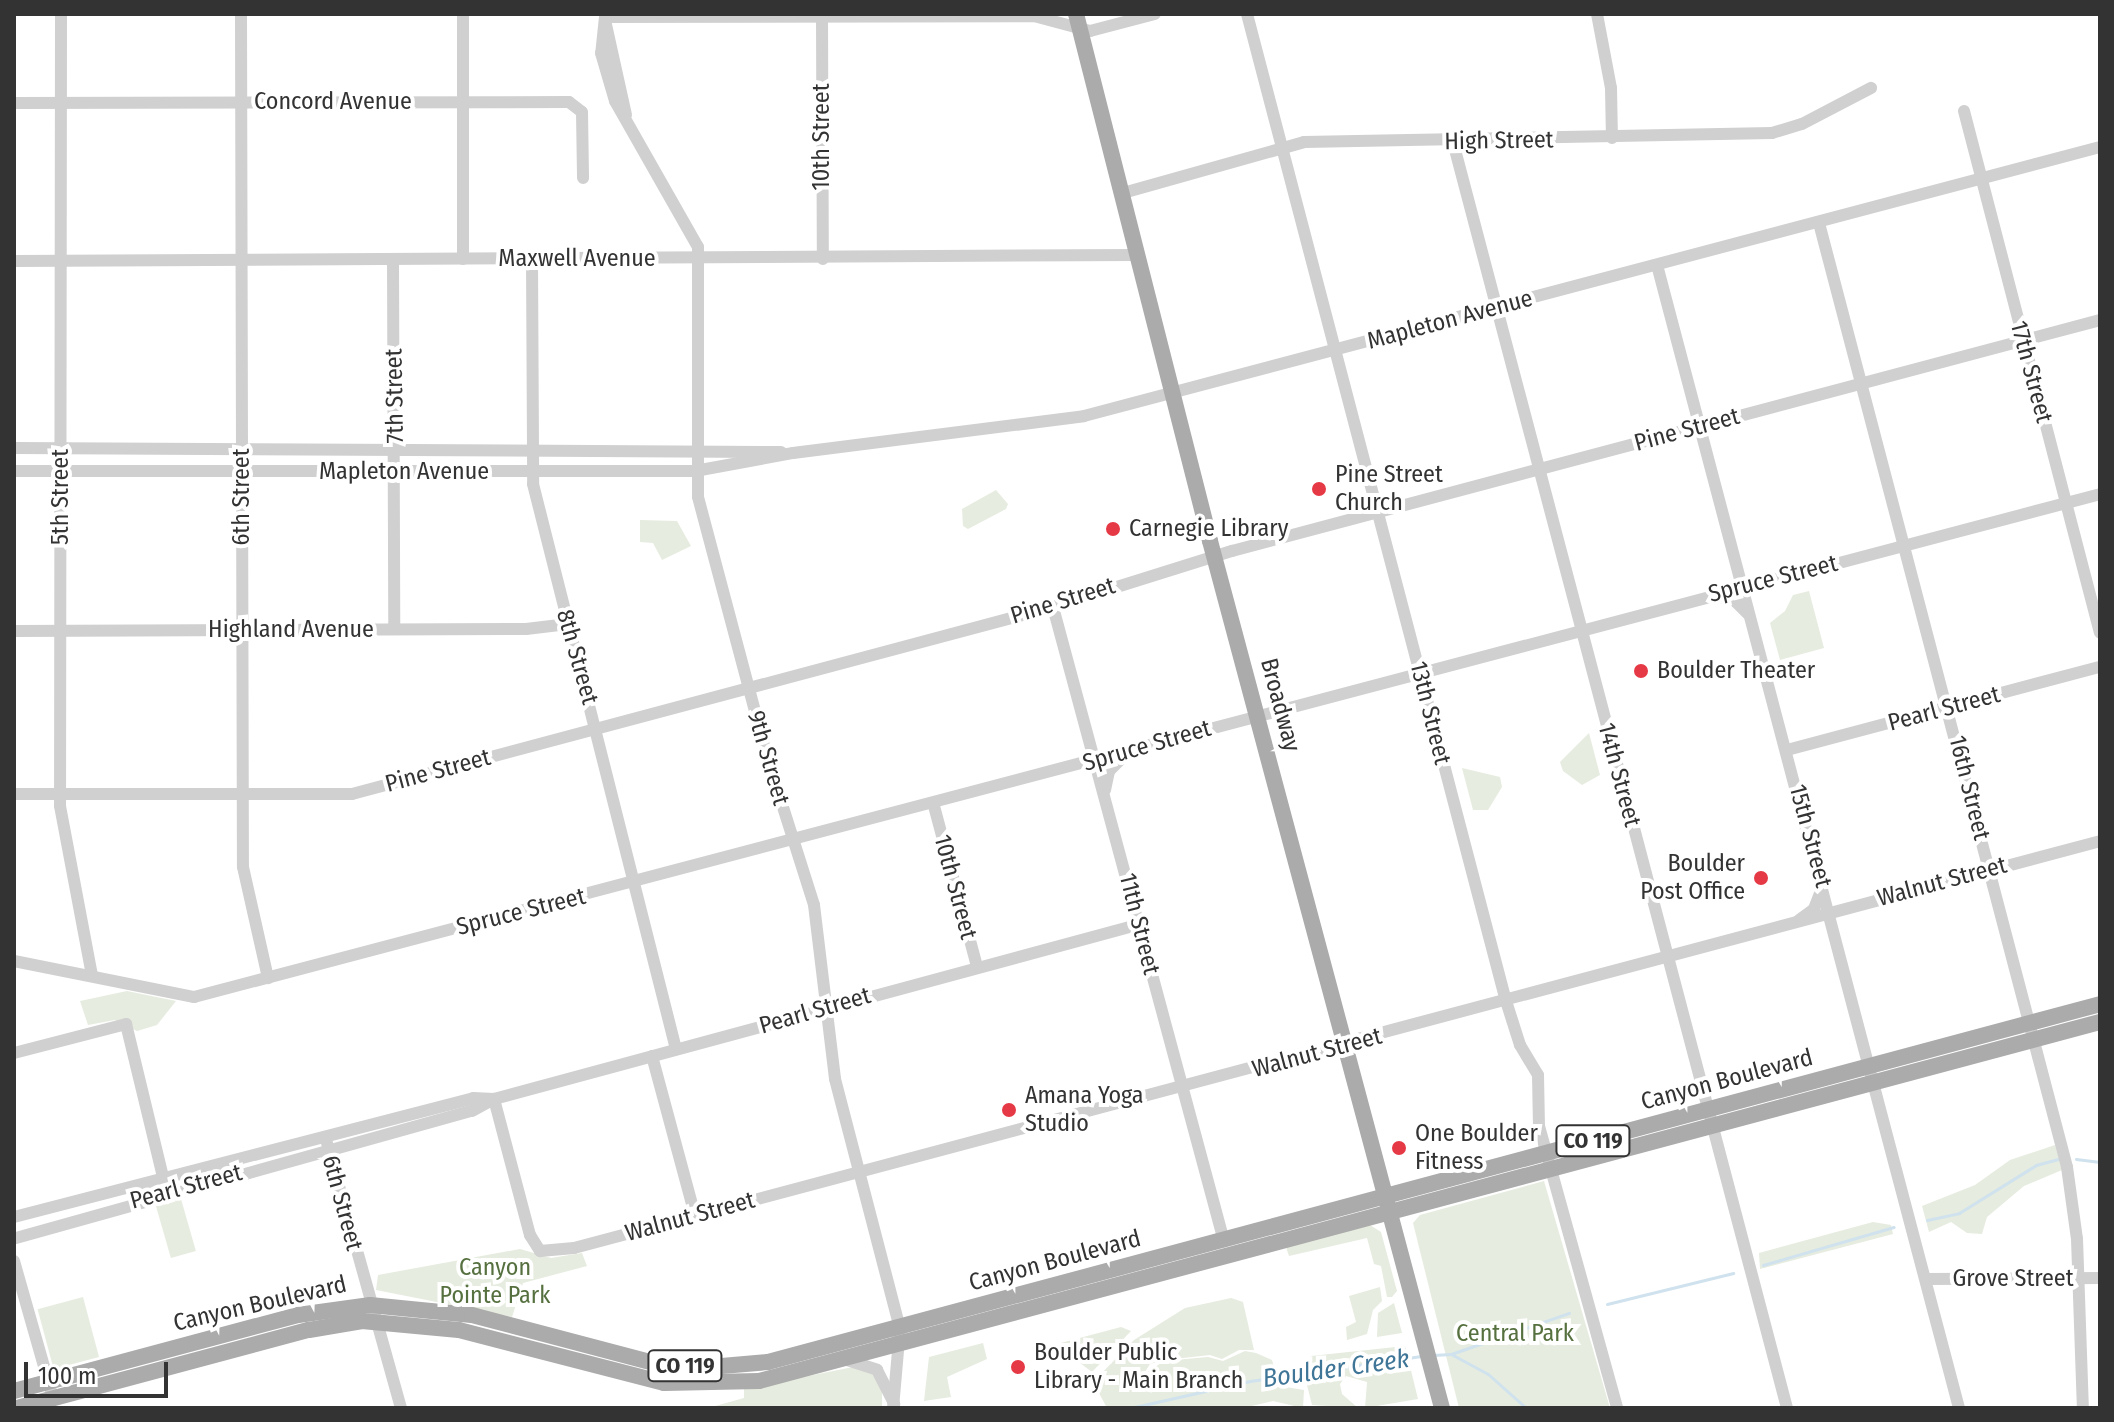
<!DOCTYPE html>
<html>
<head>
<meta charset="utf-8">
<style>
	body { margin:0 }
	#map { position:relative; width:2114px; height:1422px; overflow:hidden; background:#fff; font-family:"Fira Sans Condensed",sans-serif }
	div>[style] { position:absolute }
	[style*='--x'] { left:calc(var(--x)*1px); top:calc(var(--y)*1px); width:calc(var(--w)*1px); rotate:calc(var(--a)*1deg) }
	.green>* { inset:0; background:#e6ecdf; transform-origin:0 0 }
	.stream>* { height:3px; margin:-1.5px; padding:0 1.5px; transform-origin:1.5px; border-radius:1.5px; background:#cfe2ee }
	.minor>* { height:12px; margin:-6px; padding:0 6px; transform-origin:6px; border-radius:6px; background:#d0d0d0 }
	.major>* { height:16px; margin:-8px; padding:0 8px; transform-origin:8px; border-radius:8px; background:#ababab }
	.dots>* { width:22px; height:22px; translate:-50% -50%; box-sizing:border-box; border:4px solid #fff; border-radius:50% }
	span { translate:-50% -50%; white-space:nowrap; text-align:center; line-height:1.15; -webkit-text-stroke:8px #fff; paint-order:stroke }
	.shield-label span { padding:2px 6px; background:#fff; border:2px solid; border-radius:6px; -webkit-text-stroke-width:0 }
	.shield-label { font-size:22px; color:#333; font-weight:700 }
	.street-label { font-size:24px; color:#333 }
	.poi-label { font-size:24px; color:#333 }
	.left { translate:0 -50%; text-align:left }
	.right { translate:-100% -50%; text-align:right }
	.park-label { font-size:24px; color:#56703f }
	.water-label { font-size:26px; color:#3f7597; font-style:italic }
	.frame { position:absolute; inset:0; border:16px solid #333; pointer-events:none }
	.scale { position:absolute; left:24px; top:1362px; width:144px; height:36px; box-sizing:border-box; border:4px solid #333; border-top:0; padding-left:10px; font-size:24px; line-height:28px; white-space:nowrap; color:#333; -webkit-text-stroke:6px #fff; paint-order:stroke }
</style>
</head>
<body>
<div id="map">
	<div class="green">
		<i style="clip-path:polygon(996px 490px,1008px 504px,1006px 509px,968px 529px,963px 526px,962px 509px)"></i>
		<i style="clip-path:polygon(640px 520px,677px 521px,691px 546px,662px 560px,653px 543px,640px 542px)"></i>
		<i style="clip-path:polygon(1809px 591px,1824px 648px,1780px 660px,1770px 623px,1785px 611px,1793px 595px)"></i>
		<i style="clip-path:polygon(1589px 733px,1600px 775px,1582px 785px,1563px 771px,1560px 762px)"></i>
		<i style="clip-path:polygon(1462px 768px,1500px 777px,1502px 787px,1488px 810px,1473px 810px)"></i>
		<i style="clip-path:polygon(127px 991px,176px 1001px,157px 1025px,137px 1031px,115px 1020px,88px 1025px,80px 1001px)"></i>
		<i style="clip-path:polygon(2055px 1145px,2062px 1170px,2024px 1186px,1987px 1217px,1982px 1234px,1967px 1233px,1951px 1222px,1929px 1232px,1922px 1206px,1975px 1185px,2010px 1160px)"></i>
		<i style="clip-path:polygon(1544px 1181px,1610px 1408px,1459px 1408px,1413px 1223px,1420px 1215px)"></i>
		<i style="left:181px;top:1199px;width:54px;height:26px;rotate:74deg"></i>
		<i style="clip-path:polygon(1873px 1222px,1891px 1225px,1893px 1234px,1760px 1269px,1759px 1253px)"></i>
		<i style="clip-path:polygon(1370px 1225px,1381px 1232px,1397px 1291px,1392px 1297px,1387px 1297px,1381px 1266px,1374px 1264px,1367px 1238px,1289px 1256px,1286px 1247px)"></i>
		<i style="clip-path:polygon(520px 1249px,551px 1258px,582px 1253px,587px 1266px,523px 1283px,512px 1317px,376px 1290px,378px 1275px)"></i>
		<i style="clip-path:polygon(1380px 1287px,1382px 1301px,1373px 1310px,1367px 1334px,1347px 1340px,1346px 1327px,1356px 1322px,1349px 1296px)"></i>
		<i style="left:83px;top:1297px;width:62px;height:47px;rotate:75deg"></i>
		<i style="clip-path:polygon(1231px 1298px,1243px 1302px,1254px 1350px,1239px 1350px,1222px 1359px,1210px 1355px,1165px 1360px,1150px 1364px,1143px 1375px,1164px 1361px,1208px 1357px,1223px 1361px,1245px 1351px,1256px 1353px,1272px 1360px,1280px 1386px,1304px 1390px,1303px 1408px,1273px 1401px,1243px 1408px,1107px 1408px,1093px 1382px,1134px 1340px,1185px 1308px)"></i>
		<i style="clip-path:polygon(1394px 1303px,1402px 1333px,1377px 1337px,1378px 1313px)"></i>
		<i style="clip-path:polygon(1121px 1327px,1131px 1331px,1092px 1372px,1080px 1363px,1061px 1362px,1057px 1344px)"></i>
		<i style="clip-path:polygon(983px 1343px,987px 1359px,947px 1377px,951px 1397px,924px 1401px,929px 1357px)"></i>
		<i style="clip-path:polygon(1405px 1346px,1418px 1399px,1365px 1408px,1367px 1382px,1346px 1376px,1340px 1384px,1342px 1394px,1358px 1408px,1312px 1405px,1304px 1373px,1311px 1356px)"></i>
		<i style="clip-path:polygon(853px 1367px,868px 1368px,882px 1388px,882px 1408px,708px 1408px,744px 1398px,744px 1389px)"></i>
	</div>
	<div class="stream">
		<i style="--x:2076;--y:1159;--w:24;--a:7"></i>
		<i style="--x:1927;--y:1220;--w:33;--a:-12"></i>
		<i style="--x:1959;--y:1213;--w:91;--a:-31.9"></i>
		<i style="--x:2036;--y:1165;--w:23;--a:-15"></i>
		<i style="--x:1763;--y:1265;--w:136;--a:-16.2"></i>
		<i style="--x:1607;--y:1304;--w:130;--a:-13.8"></i>
		<i style="--x:1451;--y:1354;--w:125;--a:-19.2"></i>
		<i style="--x:1433;--y:1355;--w:18;--a:-3"></i>
		<i style="--x:1451;--y:1354;--w:42;--a:28.4"></i>
		<i style="--x:1488;--y:1374;--w:51;--a:41.8"></i>
		<i style="--x:1130;--y:1408;--w:123;--a:-12.7"></i>
		<i style="--x:1250;--y:1381;--w:173;--a:-8.3"></i>
	</div>
	<div class="minor">
		<i style="--x:61;--y:14;--w:792;--a:90.07"></i>
		<i style="--x:60;--y:806;--w:172;--a:79.3"></i>
		<i style="--x:241;--y:14;--w:853;--a:89.87"></i>
		<i style="--x:243;--y:867;--w:114;--a:77.3"></i>
		<i style="--x:463;--y:14;--w:245;--a:90"></i>
		<i style="--x:1247;--y:14;--w:1020;--a:75.3"></i>
		<i style="--x:1506;--y:1001;--w:46;--a:72.3"></i>
		<i style="--x:1520;--y:1045;--w:35;--a:59"></i>
		<i style="--x:1538;--y:1075;--w:51;--a:88.9"></i>
		<i style="--x:1539;--y:1126;--w:293;--a:74.5"></i>
		<i style="--x:1597;--y:14;--w:75;--a:79.3"></i>
		<i style="--x:1611;--y:88;--w:50;--a:88.9"></i>
		<i style="--x:822;--y:16;--w:243;--a:89.8"></i>
		<i style="--x:605;--y:17;--w:36;--a:96"></i>
		<i style="--x:601;--y:53;--w:50;--a:73.7"></i>
		<i style="--x:615;--y:101;--w:168;--a:60.4"></i>
		<i style="--x:698;--y:247;--w:250;--a:90"></i>
		<i style="--x:698;--y:497;--w:275;--a:75.1"></i>
		<i style="--x:769;--y:763;--w:149;--a:72.4"></i>
		<i style="--x:814;--y:905;--w:175;--a:83.1"></i>
		<i style="--x:835;--y:1079;--w:257;--a:75.4"></i>
		<i style="--x:900;--y:1328;--w:80;--a:95"></i>
		<i style="--x:605;--y:17;--w:429;--a:-0.1"></i>
		<i style="--x:1034;--y:16;--w:58;--a:15"></i>
		<i style="--x:1090;--y:31;--w:67;--a:-14.7"></i>
		<i style="--x:605;--y:20;--w:97;--a:77.5"></i>
		<i style="--x:14;--y:103;--w:555;--a:-0.1"></i>
		<i style="--x:569;--y:102;--w:16;--a:38"></i>
		<i style="--x:582;--y:112;--w:66;--a:89.1"></i>
		<i style="--x:1964;--y:111;--w:539;--a:75.4"></i>
		<i style="--x:1453;--y:142;--w:1309;--a:75.22"></i>
		<i style="--x:1123;--y:193;--w:188;--a:-15.7"></i>
		<i style="--x:1304;--y:142;--w:468;--a:-1.1"></i>
		<i style="--x:1772;--y:133;--w:31;--a:-17"></i>
		<i style="--x:1802;--y:124;--w:78;--a:-27.6"></i>
		<i style="--x:1819;--y:223;--w:976;--a:75.28"></i>
		<i style="--x:2067;--y:1167;--w:73;--a:82.1"></i>
		<i style="--x:2077;--y:1239;--w:169;--a:88"></i>
		<i style="--x:532;--y:259;--w:225;--a:89.7"></i>
		<i style="--x:533;--y:484;--w:583;--a:75.8"></i>
		<i style="--x:393;--y:260;--w:369;--a:89.8"></i>
		<i style="--x:14;--y:261;--w:1125;--a:-0.31"></i>
		<i style="--x:1657;--y:265;--w:1182;--a:75.2"></i>
		<i style="--x:14;--y:448;--w:767;--a:0.3"></i>
		<i style="--x:14;--y:471;--w:681;--a:0"></i>
		<i style="--x:695;--y:471;--w:100;--a:-10.4"></i>
		<i style="--x:793;--y:453;--w:293;--a:-7.2"></i>
		<i style="--x:1084;--y:416;--w:1051;--a:-14.83"></i>
		<i style="--x:1714;--y:596;--w:19;--a:9"></i>
		<i style="--x:1733;--y:599;--w:21;--a:45"></i>
		<i style="--x:1053;--y:607;--w:657;--a:74.91"></i>
		<i style="--x:14;--y:631;--w:512;--a:-0.22"></i>
		<i style="--x:526;--y:629;--w:42;--a:-6.8"></i>
		<i style="--x:1787;--y:750;--w:324;--a:-14.9"></i>
		<i style="--x:1105;--y:790;--w:19;--a:-78"></i>
		<i style="--x:1109;--y:771;--w:21;--a:-45"></i>
		<i style="--x:14;--y:794;--w:338;--a:0"></i>
		<i style="--x:352;--y:794;--w:726;--a:-14.94"></i>
		<i style="--x:1053;--y:607;--w:188;--a:-17.4"></i>
		<i style="--x:1232;--y:551;--w:898;--a:-14.9"></i>
		<i style="--x:934;--y:806;--w:167;--a:75"></i>
		<i style="--x:1799;--y:920;--w:19;--a:-36"></i>
		<i style="--x:1814;--y:909;--w:22;--a:-69"></i>
		<i style="--x:14;--y:961;--w:184;--a:11.3"></i>
		<i style="--x:194;--y:997;--w:1971;--a:-14.78"></i>
		<i style="--x:14;--y:1053;--w:116;--a:-14.5"></i>
		<i style="--x:126;--y:1024;--w:166;--a:76.4"></i>
		<i style="--x:652;--y:1056;--w:165;--a:74.9"></i>
		<i style="--x:494;--y:1099;--w:141;--a:75.2"></i>
		<i style="--x:530;--y:1235;--w:19;--a:58"></i>
		<i style="--x:540;--y:1251;--w:34;--a:-5"></i>
		<i style="--x:574;--y:1248;--w:1579;--a:-14.93"></i>
		<i style="--x:327;--y:1143;--w:275;--a:74.4"></i>
		<i style="--x:14;--y:1217;--w:474;--a:-14.5"></i>
		<i style="--x:473;--y:1098;--w:21;--a:3"></i>
		<i style="--x:16;--y:1238;--w:473;--a:-15.6"></i>
		<i style="--x:472;--y:1111;--w:25;--a:-29"></i>
		<i style="--x:494;--y:1099;--w:666;--a:-15.14"></i>
		<i style="--x:14;--y:1261;--w:142;--a:74.1"></i>
		<i style="--x:1926;--y:1279;--w:174;--a:-0.3"></i>
		<i style="--x:844;--y:1359;--w:35;--a:18"></i>
		<i style="--x:877;--y:1370;--w:38;--a:63"></i>
	</div>
	<div class="major">
		<i style="--x:1076;--y:14;--w:544;--a:75.73"></i>
		<i style="--x:1210;--y:541;--w:898;--a:75.02"></i>
		<i style="--x:14;--y:1391;--w:294;--a:-15"></i>
		<i style="--x:298;--y:1315;--w:73;--a:-7.9"></i>
		<i style="--x:370;--y:1305;--w:102;--a:5.6"></i>
		<i style="--x:472;--y:1315;--w:192;--a:14.8"></i>
		<i style="--x:658;--y:1364;--w:52;--a:3.3"></i>
		<i style="--x:710;--y:1367;--w:58;--a:-4.9"></i>
		<i style="--x:768;--y:1362;--w:1379;--a:-15.04"></i>
		<i style="--x:17;--y:1408;--w:302;--a:-15"></i>
		<i style="--x:309;--y:1330;--w:54;--a:-9.6"></i>
		<i style="--x:362;--y:1321;--w:97;--a:5.3"></i>
		<i style="--x:459;--y:1330;--w:212;--a:14.5"></i>
		<i style="--x:664;--y:1383;--w:95;--a:-1.2"></i>
		<i style="--x:759;--y:1381;--w:1388;--a:-14.99"></i>
	</div>
	<div class="dots">
		<i style="left:1319px;top:489px;background:#e63946"></i>
		<i style="left:1113px;top:529px;background:#e63946"></i>
		<i style="left:1641px;top:671px;background:#e63946"></i>
		<i style="left:1761px;top:878px;background:#e63946"></i>
		<i style="left:1009px;top:1110px;background:#e63946"></i>
		<i style="left:1399px;top:1148px;background:#e63946"></i>
		<i style="left:1018px;top:1367px;background:#e63946"></i>
	</div>
	<div class="shield-label">
		<span style="left:1593px;top:1141px">CO 119</span>
		<span style="left:685px;top:1366px">CO 119</span>
	</div>
	<div class="street-label">
		<span style="left:333px;top:102px">Concord Avenue</span>
		<span style="left:822px;top:137px;rotate:-90deg">10th Street</span>
		<span style="left:1499px;top:141px;rotate:-1deg">High Street</span>
		<span style="left:577px;top:259px">Maxwell Avenue</span>
		<span style="left:1450px;top:320px;rotate:-15deg">Mapleton Avenue</span>
		<span style="left:2031px;top:372px;rotate:75deg">17th Street</span>
		<span style="left:395px;top:396px;rotate:-91deg">7th Street</span>
		<span style="left:1687px;top:430px;rotate:-15deg">Pine Street</span>
		<span style="left:404px;top:472px">Mapleton Avenue</span>
		<span style="left:61px;top:497px;rotate:-90deg">5th Street</span>
		<span style="left:242px;top:497px;rotate:-90deg">6th Street</span>
		<span style="left:1773px;top:579px;rotate:-14deg">Spruce Street</span>
		<span style="left:1063px;top:601px;rotate:-17deg">Pine Street</span>
		<span style="left:291px;top:630px">Highland Avenue</span>
		<span style="left:577px;top:657px;rotate:74deg">8th Street</span>
		<span style="left:1280px;top:705px;rotate:75deg">Broadway</span>
		<span style="left:1944px;top:709px;rotate:-15deg">Pearl Street</span>
		<span style="left:1430px;top:713px;rotate:76deg">13th Street</span>
		<span style="left:1147px;top:746px;rotate:-16deg">Spruce Street</span>
		<span style="left:768px;top:758px;rotate:74deg">9th Street</span>
		<span style="left:438px;top:771px;rotate:-15deg">Pine Street</span>
		<span style="left:1619px;top:775px;rotate:75deg">14th Street</span>
		<span style="left:1969px;top:788px;rotate:76deg">16th Street</span>
		<span style="left:1810px;top:836px;rotate:75deg">15th Street</span>
		<span style="left:1942px;top:882px;rotate:-15deg">Walnut Street</span>
		<span style="left:955px;top:887px;rotate:75deg">10th Street</span>
		<span style="left:521px;top:912px;rotate:-14deg">Spruce Street</span>
		<span style="left:1139px;top:924px;rotate:76deg">11th Street</span>
		<span style="left:815px;top:1011px;rotate:-16deg">Pearl Street</span>
		<span style="left:1317px;top:1053px;rotate:-15deg">Walnut Street</span>
		<span style="left:1727px;top:1080px;rotate:-15deg">Canyon Boulevard</span>
		<span style="left:186px;top:1187px;rotate:-15deg">Pearl Street</span>
		<span style="left:342px;top:1203px;rotate:75deg">6th Street</span>
		<span style="left:690px;top:1217px;rotate:-15deg">Walnut Street</span>
		<span style="left:1055px;top:1261px;rotate:-15deg">Canyon Boulevard</span>
		<span style="left:2013px;top:1279px">Grove Street</span>
		<span style="left:260px;top:1304px;rotate:-13deg">Canyon Boulevard</span>
	</div>
	<div class="poi-label">
		<span class="left" style="left:1335px;top:489px">Pine Street<br>Church</span>
		<span class="left" style="left:1129px;top:529px">Carnegie Library</span>
		<span class="left" style="left:1657px;top:671px">Boulder Theater</span>
		<span class="right" style="left:1745px;top:878px">Boulder<br>Post Office</span>
		<span class="left" style="left:1025px;top:1110px">Amana Yoga<br>Studio</span>
		<span class="left" style="left:1415px;top:1148px">One Boulder<br>Fitness</span>
		<span class="left" style="left:1034px;top:1367px">Boulder Public<br>Library - Main Branch</span>
	</div>
	<div class="park-label">
		<span style="left:495px;top:1282px">Canyon<br>Pointe Park</span>
		<span style="left:1515px;top:1334px">Central Park</span>
	</div>
	<div class="water-label">
		<span style="left:1336px;top:1369px;rotate:-8deg">Boulder Creek</span>
	</div>
	<div class="frame"></div>
	<div class="scale">100 m</div>
</div>
</body>
</html>
